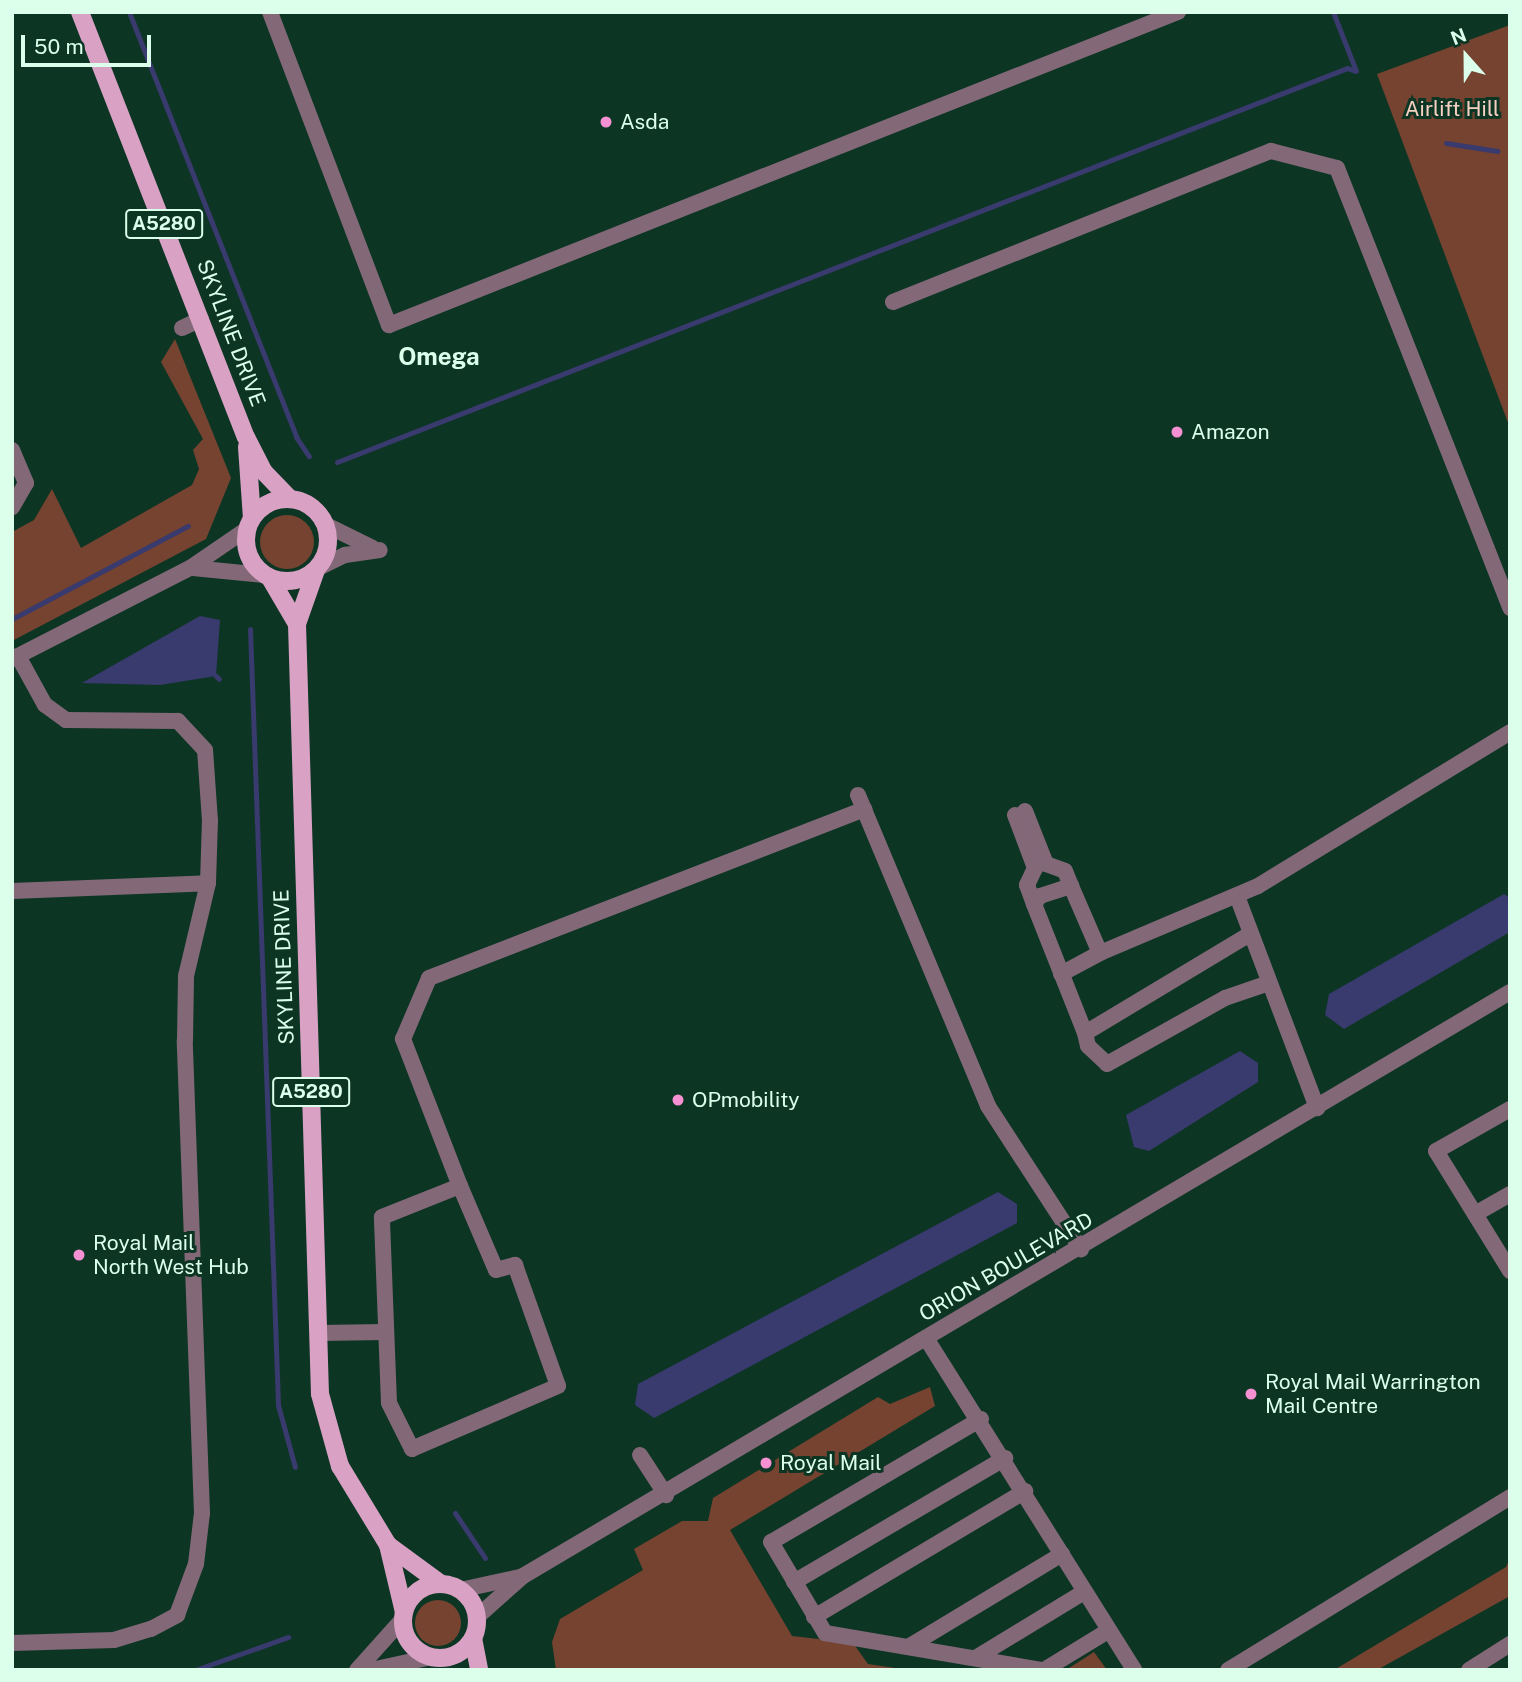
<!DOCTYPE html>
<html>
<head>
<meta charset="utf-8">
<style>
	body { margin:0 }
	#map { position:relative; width:1522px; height:1682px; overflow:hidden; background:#0d3524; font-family:"Public Sans",sans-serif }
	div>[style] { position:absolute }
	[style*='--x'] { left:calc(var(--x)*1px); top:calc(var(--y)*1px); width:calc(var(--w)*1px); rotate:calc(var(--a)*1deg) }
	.green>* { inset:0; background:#754330 }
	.round { border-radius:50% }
	.water>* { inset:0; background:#393a6d }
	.stream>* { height:5px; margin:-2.5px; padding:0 2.5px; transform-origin:2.5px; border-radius:2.5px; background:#393a6d }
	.minor>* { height:16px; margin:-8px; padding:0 8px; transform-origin:8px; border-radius:8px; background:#836878 }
	.major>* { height:18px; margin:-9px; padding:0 9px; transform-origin:9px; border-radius:9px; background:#d9a2c4 }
	.major>.ring { margin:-9px; padding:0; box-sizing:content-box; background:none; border:18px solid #d9a2c4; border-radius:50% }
	.dots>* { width:19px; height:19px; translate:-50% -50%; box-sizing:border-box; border:4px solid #0d3524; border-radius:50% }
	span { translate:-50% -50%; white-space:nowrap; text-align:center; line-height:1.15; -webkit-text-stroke:6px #0d3524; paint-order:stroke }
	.shield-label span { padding:2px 5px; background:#0d3524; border:2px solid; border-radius:5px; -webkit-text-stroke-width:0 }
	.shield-label { font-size:19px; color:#dbffeb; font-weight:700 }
	.park-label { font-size:21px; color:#f6d0c2 }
	.poi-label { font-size:21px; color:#dbffeb }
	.left { translate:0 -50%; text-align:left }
	.street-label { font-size:21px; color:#dbffeb }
	.quarter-label { font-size:24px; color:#dbffeb; font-weight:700 }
	.frame { position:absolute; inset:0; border:14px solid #dbffeb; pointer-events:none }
	.north { position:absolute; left:1431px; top:21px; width:70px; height:70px; -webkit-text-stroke:5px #0d3524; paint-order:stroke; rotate:339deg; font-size:19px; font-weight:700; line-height:28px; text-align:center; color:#dbffeb }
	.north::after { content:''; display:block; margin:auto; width:24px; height:32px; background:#dbffeb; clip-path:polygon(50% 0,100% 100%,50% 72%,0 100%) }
	.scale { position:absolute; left:21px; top:35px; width:130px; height:32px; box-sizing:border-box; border:4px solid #dbffeb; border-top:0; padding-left:9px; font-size:21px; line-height:24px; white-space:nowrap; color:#dbffeb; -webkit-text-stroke:5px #0d3524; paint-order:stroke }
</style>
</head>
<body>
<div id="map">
	<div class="green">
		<i style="clip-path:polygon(1510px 25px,1510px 428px,1377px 74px)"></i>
		<i style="clip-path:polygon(175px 339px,231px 478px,206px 539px,12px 641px,12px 532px,34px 520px,52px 489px,81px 548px,192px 485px,199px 469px,193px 450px,203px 439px,161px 362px)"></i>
		<i class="round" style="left:260px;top:515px;width:54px;height:54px"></i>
		<i style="clip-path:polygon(930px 1387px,935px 1406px,730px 1530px,792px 1636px,853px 1643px,868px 1664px,909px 1670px,556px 1670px,552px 1642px,560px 1619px,643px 1570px,634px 1549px,682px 1521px,708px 1521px,713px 1498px,878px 1397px,890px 1404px)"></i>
		<i style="clip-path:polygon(1510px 1558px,1510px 1596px,1377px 1670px,1334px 1670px,1506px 1567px)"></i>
		<i class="round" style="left:415px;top:1600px;width:46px;height:46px"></i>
		<i style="clip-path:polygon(1094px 1652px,1107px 1670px,1066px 1670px)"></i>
	</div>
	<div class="water">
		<i style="clip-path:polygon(200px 616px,220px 620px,216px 676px,160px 685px,82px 683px)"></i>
		<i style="clip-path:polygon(1504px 894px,1510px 898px,1510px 932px,1344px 1029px,1325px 1015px,1329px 994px)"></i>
		<i style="clip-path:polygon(1240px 1051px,1258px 1063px,1258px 1082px,1149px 1151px,1134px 1147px,1126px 1115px)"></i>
		<i style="clip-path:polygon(998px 1192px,1017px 1204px,1017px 1223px,654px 1418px,635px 1405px,638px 1384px)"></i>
	</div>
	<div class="stream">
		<i style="--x:129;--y:12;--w:457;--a:68.5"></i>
		<i style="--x:296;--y:437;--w:23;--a:56"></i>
		<i style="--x:1333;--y:12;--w:63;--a:68.7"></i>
		<i style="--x:1446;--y:143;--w:52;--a:8.9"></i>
		<i style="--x:337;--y:462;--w:1084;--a:-21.31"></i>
		<i style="--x:1347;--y:68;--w:9;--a:18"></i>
		<i style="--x:12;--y:619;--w:199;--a:-27.9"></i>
		<i style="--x:250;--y:629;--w:777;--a:87.93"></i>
		<i style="--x:278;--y:1405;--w:64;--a:74.7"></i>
		<i style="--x:216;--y:676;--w:4;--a:45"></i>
		<i style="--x:455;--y:1513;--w:54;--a:56.3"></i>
		<i style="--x:195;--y:1670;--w:99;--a:-19.5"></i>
		<i style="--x:520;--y:1670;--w:1;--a:0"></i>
	</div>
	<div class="minor">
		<i style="--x:270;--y:12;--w:335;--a:69.2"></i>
		<i style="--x:389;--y:325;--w:849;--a:-21.64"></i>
		<i style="--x:893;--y:302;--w:407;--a:-21.8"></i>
		<i style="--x:1271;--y:151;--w:68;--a:14.4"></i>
		<i style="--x:1337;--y:168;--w:473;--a:68.5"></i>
		<i style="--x:182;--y:328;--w:21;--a:-25"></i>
		<i style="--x:12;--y:450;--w:36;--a:67"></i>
		<i style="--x:26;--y:483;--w:28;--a:120"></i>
		<i style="--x:326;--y:525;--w:52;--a:26.1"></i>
		<i style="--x:193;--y:568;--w:71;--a:5.6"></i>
		<i style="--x:318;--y:568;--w:30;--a:-26"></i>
		<i style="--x:345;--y:555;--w:35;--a:-8"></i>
		<i style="--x:12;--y:659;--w:200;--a:-27.1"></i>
		<i style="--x:190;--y:568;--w:69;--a:-34.4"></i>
		<i style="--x:858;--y:795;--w:337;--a:67.3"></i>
		<i style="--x:988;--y:1106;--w:171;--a:57"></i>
		<i style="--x:1025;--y:811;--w:57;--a:68.4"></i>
		<i style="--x:1046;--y:864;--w:20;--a:20"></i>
		<i style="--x:1065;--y:871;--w:16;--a:68"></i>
		<i style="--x:1015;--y:815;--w:57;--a:69.3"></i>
		<i style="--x:1035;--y:868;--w:19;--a:115"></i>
		<i style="--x:1027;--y:885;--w:20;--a:70"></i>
		<i style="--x:12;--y:891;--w:196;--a:-2.3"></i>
		<i style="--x:1237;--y:896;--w:227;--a:69.3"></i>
		<i style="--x:1250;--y:934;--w:192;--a:149"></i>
		<i style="--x:1085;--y:1033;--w:13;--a:77"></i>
		<i style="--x:1088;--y:1046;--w:26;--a:43"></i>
		<i style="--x:1107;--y:1064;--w:135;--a:-29.2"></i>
		<i style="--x:1225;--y:998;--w:46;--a:-18.8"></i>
		<i style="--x:1061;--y:974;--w:44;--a:-28.3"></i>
		<i style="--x:1085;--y:1033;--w:139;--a:-111.6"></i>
		<i style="--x:1034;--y:904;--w:10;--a:-53"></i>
		<i style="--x:1040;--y:896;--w:33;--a:-18"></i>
		<i style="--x:1071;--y:886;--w:73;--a:66.6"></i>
		<i style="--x:1100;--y:953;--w:172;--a:-23"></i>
		<i style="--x:1258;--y:886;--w:295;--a:-31.4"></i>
		<i style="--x:1510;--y:1109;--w:85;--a:150.4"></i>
		<i style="--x:1436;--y:1151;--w:141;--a:58.3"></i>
		<i style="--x:460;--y:1186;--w:91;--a:66.8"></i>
		<i style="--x:496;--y:1270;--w:20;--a:-15"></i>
		<i style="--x:515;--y:1265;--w:128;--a:70.4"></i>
		<i style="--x:558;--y:1386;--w:159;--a:156.7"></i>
		<i style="--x:412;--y:1449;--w:51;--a:-116.6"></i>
		<i style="--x:389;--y:1403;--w:186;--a:-92.2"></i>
		<i style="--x:382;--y:1217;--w:84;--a:-21.7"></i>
		<i style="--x:460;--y:1186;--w:158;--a:-111.2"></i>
		<i style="--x:403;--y:1039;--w:66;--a:-66.9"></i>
		<i style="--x:429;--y:978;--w:467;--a:-21.2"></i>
		<i style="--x:1475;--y:1214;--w:40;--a:-29.7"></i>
		<i style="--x:319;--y:1333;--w:65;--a:-0.9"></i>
		<i style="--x:926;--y:1338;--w:392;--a:57.9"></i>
		<i style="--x:981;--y:1419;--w:243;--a:149.6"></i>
		<i style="--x:771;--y:1542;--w:106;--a:59.3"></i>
		<i style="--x:825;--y:1633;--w:219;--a:9.7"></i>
		<i style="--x:640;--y:1455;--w:48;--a:57"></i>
		<i style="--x:794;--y:1582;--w:245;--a:-30.4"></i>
		<i style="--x:460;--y:1590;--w:61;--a:-12.2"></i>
		<i style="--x:477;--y:1617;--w:62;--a:-41.7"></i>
		<i style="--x:523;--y:1576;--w:1147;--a:-30.61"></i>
		<i style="--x:814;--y:1617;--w:246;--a:-30.8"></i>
		<i style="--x:12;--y:1643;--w:102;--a:-1.7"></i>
		<i style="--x:114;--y:1640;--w:39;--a:-17"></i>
		<i style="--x:151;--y:1629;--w:30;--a:-28"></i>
		<i style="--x:177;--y:1615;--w:54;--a:-69.6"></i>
		<i style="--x:196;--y:1564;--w:51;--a:-83.3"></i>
		<i style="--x:202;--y:1513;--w:473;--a:-92.1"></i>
		<i style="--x:185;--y:1040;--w:64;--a:-89.1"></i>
		<i style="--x:186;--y:976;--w:96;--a:-76.7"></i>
		<i style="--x:208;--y:883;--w:62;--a:-88.2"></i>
		<i style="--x:210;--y:821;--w:71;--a:-94"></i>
		<i style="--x:205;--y:750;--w:40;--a:-133"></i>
		<i style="--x:178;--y:721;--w:112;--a:-179.5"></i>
		<i style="--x:66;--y:720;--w:26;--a:-144"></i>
		<i style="--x:45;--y:705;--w:56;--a:-118.9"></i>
		<i style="--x:908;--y:1647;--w:180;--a:-31.1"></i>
		<i style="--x:977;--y:1657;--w:125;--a:-31.3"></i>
		<i style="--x:357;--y:1670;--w:69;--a:-48"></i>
		<i style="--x:371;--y:1670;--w:61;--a:-12.2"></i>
		<i style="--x:1044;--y:1670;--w:75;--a:-31.4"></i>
		<i style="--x:1228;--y:1670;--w:331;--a:-31.5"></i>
		<i style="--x:1469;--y:1670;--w:49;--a:-32.4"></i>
	</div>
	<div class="major">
		<i style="--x:80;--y:12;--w:456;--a:68.7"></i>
		<i style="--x:246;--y:437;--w:38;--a:63"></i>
		<i style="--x:263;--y:471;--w:39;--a:46"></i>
		<i style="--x:247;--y:447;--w:71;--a:86"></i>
		<i class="ring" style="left:246px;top:499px;width:64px;height:64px"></i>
		<i style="--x:316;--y:570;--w:57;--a:109.4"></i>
		<i style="--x:297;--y:624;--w:770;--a:88.29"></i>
		<i style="--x:320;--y:1394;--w:75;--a:74.5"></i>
		<i style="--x:340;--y:1466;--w:92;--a:58.7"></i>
		<i style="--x:388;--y:1545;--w:69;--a:76.6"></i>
		<i style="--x:270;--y:578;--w:53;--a:59.6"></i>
		<i style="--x:388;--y:1545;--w:66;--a:36.3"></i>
		<i class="ring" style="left:403px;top:1584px;width:56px;height:56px"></i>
		<i style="--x:473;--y:1638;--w:33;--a:79"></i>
	</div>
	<div class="dots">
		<i style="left:606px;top:122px;background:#f591d2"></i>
		<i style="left:1177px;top:432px;background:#f591d2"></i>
		<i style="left:678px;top:1100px;background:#f591d2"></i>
		<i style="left:79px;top:1255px;background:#f591d2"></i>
		<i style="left:1251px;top:1394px;background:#f591d2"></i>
		<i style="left:766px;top:1463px;background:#f591d2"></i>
	</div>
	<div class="shield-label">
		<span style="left:164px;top:224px">A5280</span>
		<span style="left:311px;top:1092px">A5280</span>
	</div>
	<div class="park-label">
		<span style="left:1452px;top:109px">Airlift Hill</span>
	</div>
	<div class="poi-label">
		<span class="left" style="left:620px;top:122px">Asda</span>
		<span class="left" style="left:1191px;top:432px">Amazon</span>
		<span class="left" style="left:692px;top:1100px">OPmobility</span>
		<span class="left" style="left:93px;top:1255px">Royal Mail<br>North West Hub</span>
		<span class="left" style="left:1265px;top:1394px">Royal Mail Warrington<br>Mail Centre</span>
		<span class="left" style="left:780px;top:1463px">Royal Mail</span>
	</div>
	<div class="street-label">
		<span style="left:231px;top:333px;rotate:69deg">SKYLINE DRIVE</span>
		<span style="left:284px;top:967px;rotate:-92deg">SKYLINE DRIVE</span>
		<span style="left:1006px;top:1267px;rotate:-30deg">ORION BOULEVARD</span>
	</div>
	<div class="quarter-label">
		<span style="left:439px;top:357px">Omega</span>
	</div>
	<div class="frame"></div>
	<div class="north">N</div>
	<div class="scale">50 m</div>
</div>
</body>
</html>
